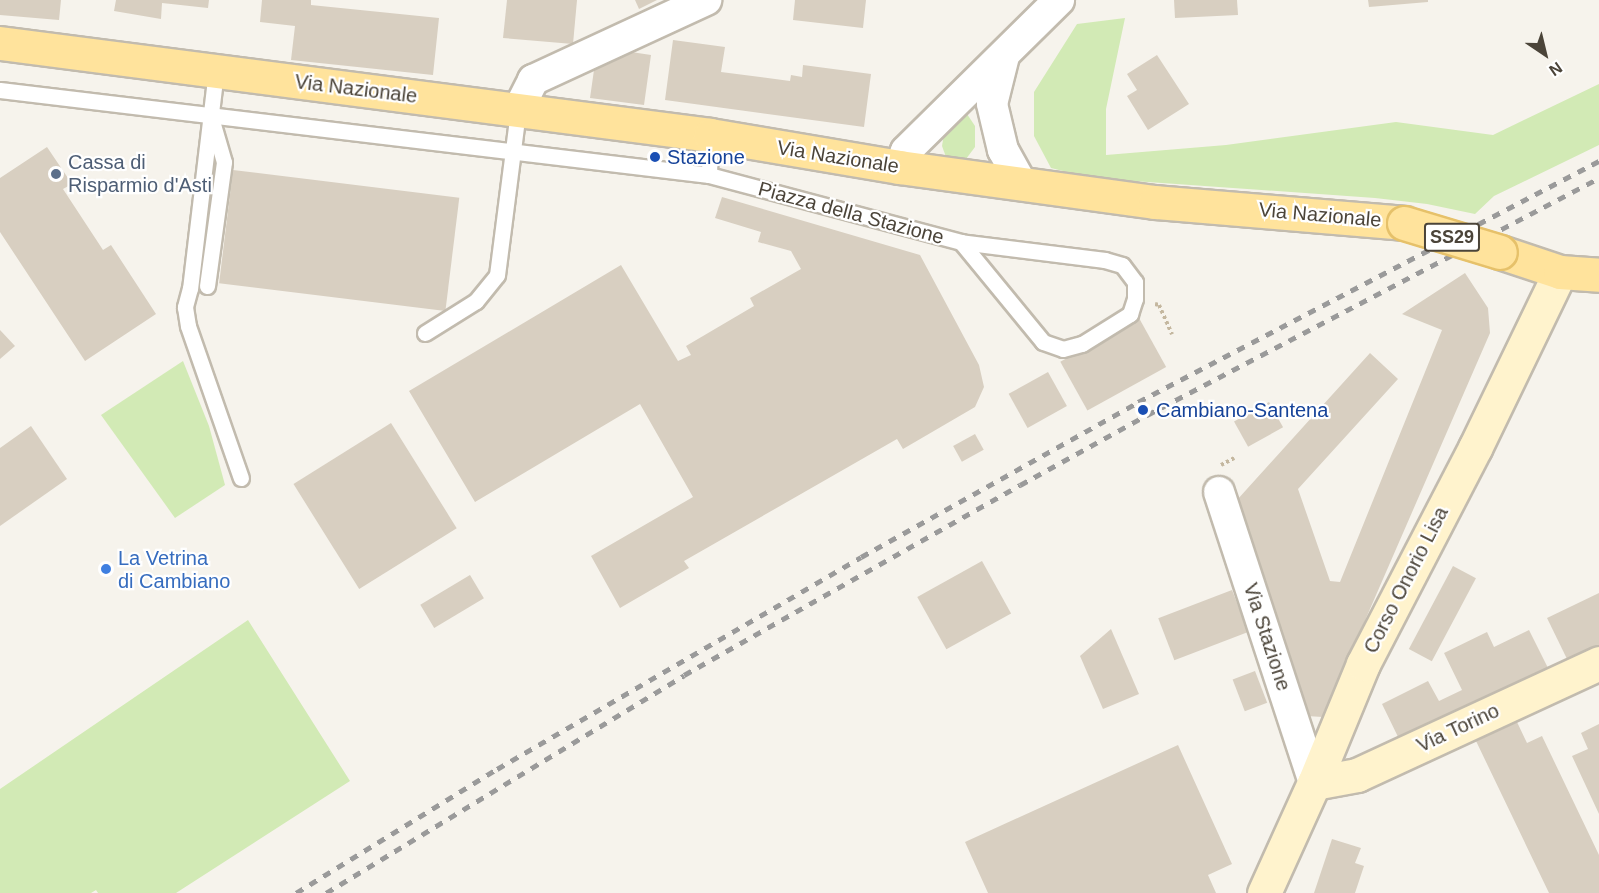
<!DOCTYPE html>
<html>
<head>
<meta charset="utf-8">
<style>
	body { margin:0 }
	#map { position:relative; width:1599px; height:893px; overflow:hidden; background:#f6f3ec; font-family:Arial,sans-serif }
	div>[style] { position:absolute }
	[style*='--x'] { left:calc(var(--x)*1px); top:calc(var(--y)*1px); width:calc(var(--w)*1px); rotate:calc(var(--a)*1deg) }
	.green>* { inset:0; background:#d2eab5 }
	.building>* { inset:0; background:#d8cfc1; transform-origin:0 0 }
	.path>* { height:4px; margin-top:-2px; transform-origin:0; background:repeating-linear-gradient(90deg,#c4b79f 0 3px,transparent 0 6px) }
	.roads { filter:drop-shadow(2px 0 #c2bbae) drop-shadow(-2px 0 #c2bbae) drop-shadow(0 2px #c2bbae) drop-shadow(0 -2px #c2bbae) }
	.lane>* { height:15px; margin:-7.5px; padding:0 7.5px; transform-origin:7.5px; border-radius:7.5px; background:#fff }
	.street>* { height:30px; margin:-15px; padding:0 15px; transform-origin:15px; border-radius:15px; background:#fff }
	.secondary>* { height:33px; margin:-16.5px; padding:0 16.5px; transform-origin:16.5px; border-radius:16.5px; background:#fff3cd }
	.primary>* { height:33px; margin:-16.5px; padding:0 16.5px; transform-origin:16.5px; border-radius:16.5px; background:#ffe39c }
	.rail>* { height:4.5px; margin-top:-2.25px; transform-origin:0; background:repeating-linear-gradient(90deg,#9a9a9a 0 8px,transparent 0 16px) }
	.bridges { filter:drop-shadow(2px 0 #e6c16a) drop-shadow(-2px 0 #e6c16a) drop-shadow(0 2px #e6c16a) drop-shadow(0 -2px #e6c16a) }
	.primary-bridge>* { height:33px; margin:-16.5px; padding:0 16.5px; transform-origin:16.5px; border-radius:16.5px; background:#ffe39c }
	.dots>* { width:16px; height:16px; translate:-50% -50%; box-sizing:border-box; border:3px solid #fff; border-radius:50% }
	span { translate:-50% -50%; white-space:nowrap; text-align:center; line-height:1.15; -webkit-text-stroke:4.5px #fff; paint-order:stroke }
	.shield-label span { padding:2px 4px; background:#fff; border:2px solid; border-radius:4px; -webkit-text-stroke-width:0 }
	.shield-label { font-size:18px; color:#4b4439; font-weight:700 }
	.street-label { font-size:20px; color:#4b4439 }
	.transit-label { font-size:20px; color:#164399 }
	.left { translate:0 -50%; text-align:left }
	.service-label { font-size:20px; color:#4e5e75 }
	.shop-label { font-size:20px; color:#366cbe }
	.north { position:absolute; left:1515px; top:24px; width:60px; height:60px; -webkit-text-stroke:4px #fff; paint-order:stroke; rotate:145deg; font-size:16px; font-weight:700; line-height:24px; text-align:center; color:#4b4439 }
	.north::after { content:''; display:block; margin:auto; width:21px; height:27px; background:#4b4439; clip-path:polygon(50% 0,100% 100%,50% 72%,0 100%) }
</style>
</head>
<body>
<div id="map">
	<div class="green">
		<i style="clip-path:polygon(1125px 18px,1106px 109px,1106px 155px,1226px 145px,1396px 122px,1493px 135px,1599px 84px,1599px 145px,1494px 196px,1475px 214px,1427px 204px,1375px 198px,1091px 178px,1051px 168px,1034px 136px,1034px 92px,1077px 24px)"></i>
		<i style="clip-path:polygon(967px 114px,975px 126px,975px 147px,966px 159px,955px 161px,946px 157px,942px 146px,945px 128px,961px 115px)"></i>
		<i style="clip-path:polygon(183px 361px,209px 426px,225px 485px,175px 518px,101px 415px)"></i>
		<i style="clip-path:polygon(248px 620px,350px 781px,176px 893px,98px 893px,96px 890px,91px 893px,0 893px,0 789px)"></i>
	</div>
	<div class="building">
		<i style="clip-path:polygon(0 0,61px 0,59px 20px,0 15px)"></i>
		<i style="clip-path:polygon(116px 0,209px 0,208px 8px,162px 3px,161px 19px,114px 11px)"></i>
		<i style="clip-path:polygon(262px 0,311px 0,311px 5px,439px 18px,433px 75px,291px 60px,295px 26px,260px 22px)"></i>
		<i style="clip-path:polygon(507px 0,577px 0,573px 44px,503px 38px)"></i>
		<i style="clip-path:polygon(635px 0,657px 0,639px 9px)"></i>
		<i style="clip-path:polygon(795px 0,866px 0,863px 28px,793px 20px)"></i>
		<i style="clip-path:polygon(1174px 0,1237px 0,1238px 15px,1175px 18px)"></i>
		<i style="clip-path:polygon(1368px 0,1428px 0,1428px 2px,1369px 7px)"></i>
		<i style="clip-path:polygon(673px 40px,725px 47px,721px 72px,790px 81px,791px 75px,802px 77px,803px 65px,871px 74px,864px 127px,665px 100px)"></i>
		<i style="clip-path:polygon(618px 50px,651px 55px,644px 105px,590px 98px,596px 56px,617px 59px)"></i>
		<i style="clip-path:polygon(1157px 55px,1189px 104px,1148px 130px,1127px 96px,1137px 90px,1127px 74px)"></i>
		<i style="clip-path:polygon(47px 147px,72px 184px,63px 189px,103px 250px,111px 245px,156px 314px,85px 361px,0 232px,0 178px)"></i>
		<i style="left:233px;top:170px;width:228px;height:114px;rotate:7deg"></i>
		<i style="clip-path:polygon(722px 197px,920px 255px,979px 365px,984px 387px,975px 407px,903px 449px,897px 439px,684px 561px,689px 568px,620px 608px,591px 556px,693px 497px,640px 404px,475px 502px,409px 391px,621px 265px,678px 361px,691px 355px,686px 346px,754px 306px,750px 298px,801px 269px,791px 251px,758px 242px,761px 232px,715px 218px)"></i>
		<i style="clip-path:polygon(1465px 273px,1488px 308px,1490px 333px,1323px 717px,1306px 716px,1237px 500px,1370px 353px,1398px 379px,1298px 489px,1330px 581px,1340px 582px,1442px 330px,1402px 314px)"></i>
		<i style="left:1139px;top:318px;width:56px;height:90px;rotate:61deg"></i>
		<i style="clip-path:polygon(0 330px,15px 346px,0 359px)"></i>
		<i style="left:1048px;top:372px;width:39px;height:45px;rotate:61deg"></i>
		<i style="left:1269px;top:402px;width:29px;height:40px;rotate:61deg"></i>
		<i style="left:391px;top:423px;width:124px;height:115px;rotate:58deg"></i>
		<i style="clip-path:polygon(31px 426px,67px 479px,0 526px,0 448px)"></i>
		<i style="left:975px;top:434px;width:18px;height:25px;rotate:61deg"></i>
		<i style="left:982px;top:561px;width:60px;height:74px;rotate:61deg"></i>
		<i style="left:1453px;top:566px;width:26px;height:94px;rotate:28deg"></i>
		<i style="left:470px;top:575px;width:27px;height:58px;rotate:59deg"></i>
		<i style="left:1232px;top:590px;width:45px;height:79px;rotate:69deg"></i>
		<i style="clip-path:polygon(1599px 593px,1599px 646px,1568px 661px,1547px 618px)"></i>
		<i style="clip-path:polygon(1111px 629px,1139px 694px,1103px 709px,1080px 656px)"></i>
		<i style="clip-path:polygon(1529px 630px,1549px 670px,1401px 743px,1382px 704px,1428px 681px,1439px 701px,1462px 690px,1444px 653px,1487px 632px,1494px 647px)"></i>
		<i style="left:1255px;top:671px;width:34px;height:24px;rotate:69deg"></i>
		<i style="clip-path:polygon(1517px 722px,1527px 743px,1542px 736px,1599px 855px,1599px 893px,1549px 893px,1476px 741px)"></i>
		<i style="clip-path:polygon(1599px 724px,1599px 814px,1572px 756px,1588px 749px,1581px 733px)"></i>
		<i style="clip-path:polygon(1178px 745px,1232px 864px,1208px 875px,1216px 893px,988px 893px,965px 842px)"></i>
		<i style="clip-path:polygon(1332px 839px,1361px 848px,1355px 863px,1364px 866px,1355px 893px,1314px 893px)"></i>
	</div>
	<div class="path">
		<i style="--x:1155;--y:304;--w:4;--a:14"></i>
		<i style="--x:1159;--y:305;--w:32;--a:66"></i>
		<i style="--x:1221;--y:465;--w:15;--a:-28"></i>
	</div>
	<div class="roads">
		<div class="lane">
			<i style="--x:216;--y:71;--w:219;--a:96.8"></i>
			<i style="--x:190;--y:288;--w:20;--a:105"></i>
			<i style="--x:185;--y:307;--w:19;--a:81"></i>
			<i style="--x:188;--y:326;--w:161;--a:70.8"></i>
			<i style="--x:0;--y:90;--w:714;--a:6.84"></i>
			<i style="--x:710;--y:135;--w:40;--a:91.4"></i>
			<i style="--x:709;--y:175;--w:261;--a:14.9"></i>
			<i style="--x:961;--y:242;--w:129;--a:50.6"></i>
			<i style="--x:1043;--y:342;--w:21;--a:19"></i>
			<i style="--x:1063;--y:349;--w:20;--a:-15"></i>
			<i style="--x:1082;--y:344;--w:57;--a:-32"></i>
			<i style="--x:1130;--y:314;--w:16;--a:-72"></i>
			<i style="--x:1135;--y:299;--w:17;--a:-90"></i>
			<i style="--x:1135;--y:282;--w:21;--a:-127"></i>
			<i style="--x:1122;--y:265;--w:18;--a:-164"></i>
			<i style="--x:1105;--y:260;--w:145;--a:-172.9"></i>
			<i style="--x:207;--y:286;--w:125;--a:-82.2"></i>
			<i style="--x:224;--y:162;--w:43;--a:-106.3"></i>
			<i style="--x:425;--y:333;--w:60;--a:-32.1"></i>
			<i style="--x:476;--y:301;--w:33;--a:-51"></i>
			<i style="--x:497;--y:275;--w:166;--a:-82.7"></i>
		</div>
		<div class="street">
			<i style="--x:1004;--y:56;--w:49;--a:104"></i>
			<i style="--x:992;--y:104;--w:47;--a:76.6"></i>
			<i style="--x:1003;--y:150;--w:39;--a:61"></i>
			<i style="--x:518;--y:110;--w:34;--a:-63"></i>
			<i style="--x:533;--y:80;--w:191;--a:-24.8"></i>
			<i style="--x:899;--y:167;--w:17;--a:-66"></i>
			<i style="--x:906;--y:151;--w:215;--a:-44.6"></i>
			<i style="--x:1219;--y:492;--w:306;--a:71.9"></i>
		</div>
		<div class="secondary">
			<i style="--x:1314;--y:783;--w:44;--a:-10.5"></i>
			<i style="--x:1357;--y:775;--w:267;--a:-24.8"></i>
			<i style="--x:1264;--y:893;--w:121;--a:-65.6"></i>
			<i style="--x:1314;--y:783;--w:129;--a:-67.6"></i>
			<i style="--x:1363;--y:664;--w:243;--a:-62.6"></i>
			<i style="--x:1475;--y:448;--w:195;--a:-64.2"></i>
		</div>
		<div class="primary">
			<i style="--x:0;--y:43;--w:716;--a:7.38"></i>
			<i style="--x:710;--y:135;--w:192;--a:9.6"></i>
			<i style="--x:899;--y:167;--w:258;--a:7.8"></i>
			<i style="--x:1155;--y:202;--w:250;--a:4.8"></i>
			<i style="--x:1500;--y:252;--w:63;--a:18.4"></i>
			<i style="--x:1560;--y:272;--w:39;--a:4"></i>
		</div>
	</div>
	<div class="rail">
		<i style="--x:296;--y:893;--w:236;--a:-31.7"></i>
		<i style="--x:497;--y:769;--w:421;--a:-30.2"></i>
		<i style="--x:861;--y:557;--w:317;--a:-29.2"></i>
		<i style="--x:1138;--y:402;--w:520;--a:-27.6"></i>
		<i style="--x:326;--y:893;--w:419;--a:-31.3"></i>
		<i style="--x:684;--y:675;--w:386;--a:-29.5"></i>
		<i style="--x:1020;--y:485;--w:145;--a:-28.9"></i>
		<i style="--x:1147;--y:415;--w:510;--a:-27.67"></i>
	</div>
	<div class="bridges">
		<div class="primary-bridge">
			<i style="--x:1404;--y:223;--w:100;--a:16.8"></i>
		</div>
	</div>
	<div class="dots">
		<i style="left:655px;top:157px;background:#1a4fb4"></i>
		<i style="left:56px;top:174px;background:#5c6f8a"></i>
		<i style="left:1143px;top:410px;background:#1a4fb4"></i>
		<i style="left:106px;top:569px;background:#3f7fe0"></i>
	</div>
	<div class="shield-label">
		<span style="left:1452px;top:237px">SS29</span>
	</div>
	<div class="street-label">
		<span style="left:356px;top:89px;rotate:7deg">Via Nazionale</span>
		<span style="left:838px;top:157px;rotate:9deg">Via Nazionale</span>
		<span style="left:851px;top:213px;rotate:15deg">Piazza della Stazione</span>
		<span style="left:1320px;top:215px;rotate:5deg">Via Nazionale</span>
		<span style="left:1406px;top:580px;rotate:-63deg">Corso Onorio Lisa</span>
		<span style="left:1267px;top:637px;rotate:72deg">Via Stazione</span>
		<span style="left:1458px;top:728px;rotate:-25deg">Via Torino</span>
	</div>
	<div class="transit-label">
		<span class="left" style="left:667px;top:157px">Stazione</span>
		<span class="left" style="left:1156px;top:410px">Cambiano-Santena</span>
	</div>
	<div class="service-label">
		<span class="left" style="left:68px;top:174px">Cassa di<br>Risparmio d'Asti</span>
	</div>
	<div class="shop-label">
		<span class="left" style="left:118px;top:570px">La Vetrina<br>di Cambiano</span>
	</div>
	<div class="north">N</div>
</div>
</body>
</html>
